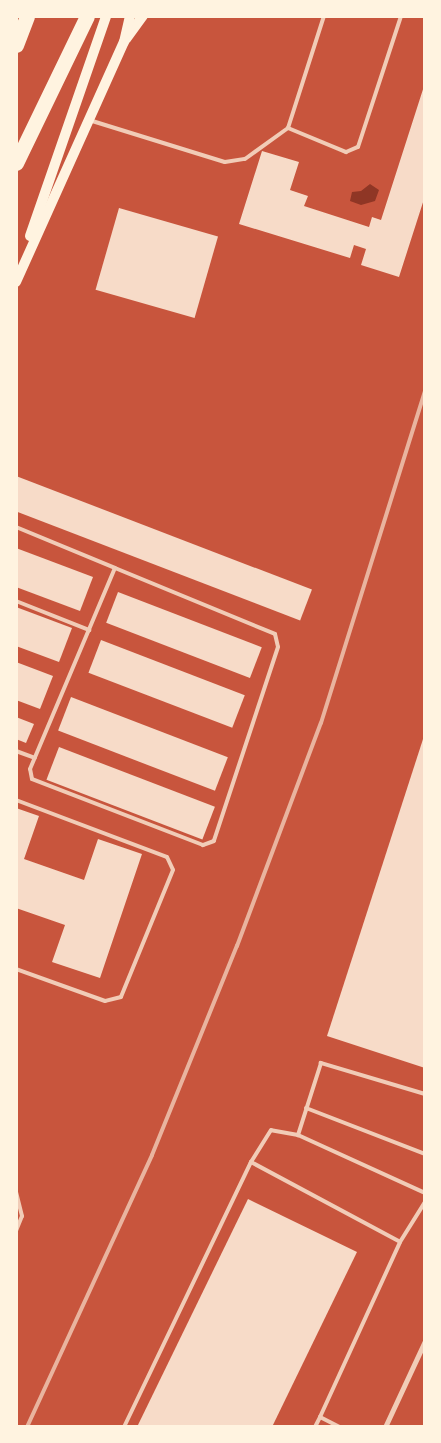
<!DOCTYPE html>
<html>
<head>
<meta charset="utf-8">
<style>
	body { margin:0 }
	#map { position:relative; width:441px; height:1443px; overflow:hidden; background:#c8553d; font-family:Cabin,sans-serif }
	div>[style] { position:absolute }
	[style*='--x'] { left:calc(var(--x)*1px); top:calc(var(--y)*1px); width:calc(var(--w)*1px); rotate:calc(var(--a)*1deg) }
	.water>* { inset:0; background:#8f3625 }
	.building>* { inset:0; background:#f7dbc8; transform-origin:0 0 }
	.service>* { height:4px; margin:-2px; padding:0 2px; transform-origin:2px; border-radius:2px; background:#f1ccb7 }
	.minor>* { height:5px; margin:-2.5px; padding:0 2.5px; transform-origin:2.5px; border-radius:2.5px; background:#f1ccb7 }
	.secondary>* { height:10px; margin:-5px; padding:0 5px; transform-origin:5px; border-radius:5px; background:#fff3e0 }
	.motorway>* { height:15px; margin:-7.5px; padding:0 7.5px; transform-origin:7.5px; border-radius:7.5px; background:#fff3e0 }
	.rail>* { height:4px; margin:-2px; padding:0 2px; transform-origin:2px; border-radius:2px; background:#e9b49f }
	span { translate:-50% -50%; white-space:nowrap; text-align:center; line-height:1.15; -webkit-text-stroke:4.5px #fff3e0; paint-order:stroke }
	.frame { position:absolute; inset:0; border:18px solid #fff3e0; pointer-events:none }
</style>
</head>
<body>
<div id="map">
	<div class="water">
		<i style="clip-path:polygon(370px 184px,379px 190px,375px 201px,361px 205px,350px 201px,352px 192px,361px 191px)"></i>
	</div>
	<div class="building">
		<i style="clip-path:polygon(425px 83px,425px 196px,399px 277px,361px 265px,366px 249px,354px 245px,350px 258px,239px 224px,262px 151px,299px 162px,290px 190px,308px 196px,304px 206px,369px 227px,372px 217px,381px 220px)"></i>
		<i style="left:119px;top:208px;width:103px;height:85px;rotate:16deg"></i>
		<i style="left:16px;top:476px;width:317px;height:33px;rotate:21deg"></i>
		<i style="clip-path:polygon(16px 548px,93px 577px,80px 611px,16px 587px)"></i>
		<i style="left:118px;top:592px;width:154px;height:33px;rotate:21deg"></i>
		<i style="clip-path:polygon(16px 607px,72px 628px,59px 662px,16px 646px)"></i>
		<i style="left:101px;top:640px;width:154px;height:35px;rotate:21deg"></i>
		<i style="clip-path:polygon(16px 662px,53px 676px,40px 709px,16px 700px)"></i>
		<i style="left:71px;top:697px;width:168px;height:36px;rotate:21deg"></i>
		<i style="clip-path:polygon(16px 717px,34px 724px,26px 743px,16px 739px)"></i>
		<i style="clip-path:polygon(424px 736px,425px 736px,425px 1068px,327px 1036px)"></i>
		<i style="left:59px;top:747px;width:167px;height:35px;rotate:21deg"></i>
		<i style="clip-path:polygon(16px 808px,39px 816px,24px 859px,84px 880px,98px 839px,142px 854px,100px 978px,52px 962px,65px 925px,16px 908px)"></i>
		<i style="clip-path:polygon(248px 1199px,357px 1252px,272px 1427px,137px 1427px)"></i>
	</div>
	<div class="service">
		<i style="--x:89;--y:120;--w:142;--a:17.2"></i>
		<i style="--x:225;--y:162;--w:20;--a:-9"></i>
		<i style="--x:245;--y:159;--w:53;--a:-35.8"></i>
		<i style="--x:288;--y:128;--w:118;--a:-72.2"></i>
		<i style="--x:288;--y:128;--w:63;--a:22.5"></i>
		<i style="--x:346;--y:152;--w:13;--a:-23"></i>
		<i style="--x:358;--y:147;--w:138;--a:-71.8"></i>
		<i style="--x:16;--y:527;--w:107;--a:22.5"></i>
		<i style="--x:115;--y:568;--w:173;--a:22.4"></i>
		<i style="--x:275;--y:634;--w:13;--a:77"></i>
		<i style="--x:278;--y:647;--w:204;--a:108.3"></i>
		<i style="--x:214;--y:841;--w:12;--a:160"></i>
		<i style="--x:203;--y:845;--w:183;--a:-158.9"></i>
		<i style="--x:32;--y:779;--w:10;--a:-101"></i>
		<i style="--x:30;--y:769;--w:218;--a:-67.1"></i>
		<i style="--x:16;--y:601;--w:79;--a:21.7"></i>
		<i style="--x:16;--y:751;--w:20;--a:20"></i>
		<i style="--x:16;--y:800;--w:161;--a:20.7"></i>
		<i style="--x:167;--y:857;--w:14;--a:65"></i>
		<i style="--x:173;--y:870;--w:137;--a:112.3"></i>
		<i style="--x:121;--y:997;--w:16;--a:166"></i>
		<i style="--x:105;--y:1001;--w:95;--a:-160.2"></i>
		<i style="--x:425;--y:1094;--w:109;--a:-163.4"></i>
		<i style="--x:321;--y:1063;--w:76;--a:107.7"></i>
		<i style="--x:298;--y:1135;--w:27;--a:-170"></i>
		<i style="--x:271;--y:1130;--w:38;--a:122"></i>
		<i style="--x:251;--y:1162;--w:169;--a:28.2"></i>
		<i style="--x:400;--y:1242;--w:47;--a:-58"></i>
		<i style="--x:306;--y:1108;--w:128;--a:21.1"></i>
		<i style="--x:298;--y:1135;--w:140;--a:24.5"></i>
		<i style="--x:16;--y:1192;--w:25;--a:76"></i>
		<i style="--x:22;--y:1216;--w:16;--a:112"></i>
		<i style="--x:320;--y:1417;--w:192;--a:-65.4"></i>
		<i style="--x:124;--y:1427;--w:294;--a:-64.4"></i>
		<i style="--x:315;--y:1427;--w:11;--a:-63"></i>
		<i style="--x:320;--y:1417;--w:22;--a:27"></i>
	</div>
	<div class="minor">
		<i style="--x:385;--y:1427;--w:95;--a:-65.1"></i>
	</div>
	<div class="secondary">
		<i style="--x:126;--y:39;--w:29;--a:-54"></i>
		<i style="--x:30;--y:236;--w:233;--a:-70.9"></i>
		<i style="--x:16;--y:282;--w:263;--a:-65.8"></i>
		<i style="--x:124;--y:42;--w:27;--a:-77"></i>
	</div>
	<div class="motorway">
		<i style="--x:16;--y:45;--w:31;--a:-69"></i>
		<i style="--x:16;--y:163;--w:163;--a:-64.2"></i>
	</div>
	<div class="rail">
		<i style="--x:27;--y:1427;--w:299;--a:-65.3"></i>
		<i style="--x:152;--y:1155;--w:226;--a:-67.9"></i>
		<i style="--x:237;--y:946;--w:238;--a:-69.4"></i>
		<i style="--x:321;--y:723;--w:348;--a:-72.6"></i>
	</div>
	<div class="frame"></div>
</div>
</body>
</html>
